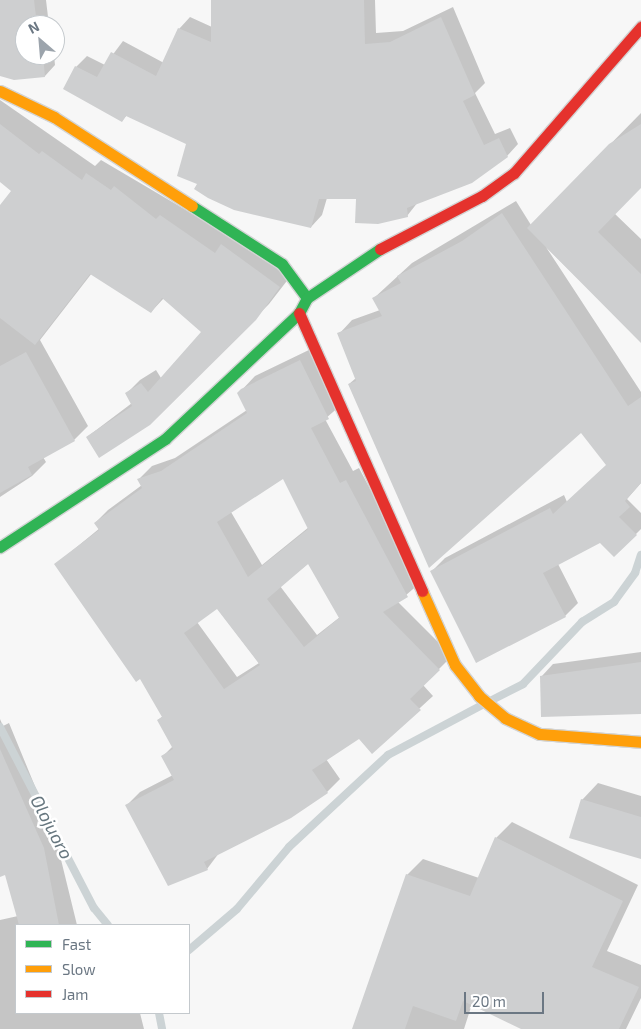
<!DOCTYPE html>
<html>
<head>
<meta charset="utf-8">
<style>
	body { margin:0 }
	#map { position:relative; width:641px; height:1029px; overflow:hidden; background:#f7f7f7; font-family:"Exo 2",sans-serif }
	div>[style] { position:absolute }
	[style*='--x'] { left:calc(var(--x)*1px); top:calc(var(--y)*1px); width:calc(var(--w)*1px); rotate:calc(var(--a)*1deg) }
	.shadow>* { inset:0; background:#0003 }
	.stream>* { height:8px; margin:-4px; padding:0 4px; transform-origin:4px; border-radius:4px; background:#ccd3d5 }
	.building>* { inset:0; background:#cecfd0 }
	.roads { filter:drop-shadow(1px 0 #d3d4d4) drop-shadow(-1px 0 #d3d4d4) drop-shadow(0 1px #d3d4d4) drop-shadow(0 -1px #d3d4d4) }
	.fast>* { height:11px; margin:-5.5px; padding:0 5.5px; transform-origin:5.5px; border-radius:5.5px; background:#30b455 }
	.slow>* { height:11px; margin:-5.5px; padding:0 5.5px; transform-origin:5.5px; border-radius:5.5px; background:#ff9f0a }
	.jam>* { height:11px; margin:-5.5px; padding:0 5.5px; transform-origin:5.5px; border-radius:5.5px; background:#e5322d }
	span { translate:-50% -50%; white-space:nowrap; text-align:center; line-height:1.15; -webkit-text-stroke:5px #fff; paint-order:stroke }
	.water-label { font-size:18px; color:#67777f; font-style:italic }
	.legend { position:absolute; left:15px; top:924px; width:175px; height:90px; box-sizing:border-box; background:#fff; border:1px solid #c4c9cd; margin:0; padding:6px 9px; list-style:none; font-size:15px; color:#6b7783 }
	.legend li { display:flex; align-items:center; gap:10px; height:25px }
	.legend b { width:25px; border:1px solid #c4c9cd }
	.north { position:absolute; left:15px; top:15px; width:50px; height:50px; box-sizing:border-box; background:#fff; border:1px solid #c4c9cd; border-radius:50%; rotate:333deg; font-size:14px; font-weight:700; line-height:20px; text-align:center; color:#6b7783 }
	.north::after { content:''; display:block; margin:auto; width:18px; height:22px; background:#9ca4ac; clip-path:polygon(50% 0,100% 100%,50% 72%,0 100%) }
	.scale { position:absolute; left:464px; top:992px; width:80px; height:22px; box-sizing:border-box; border:2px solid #6b7783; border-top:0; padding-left:6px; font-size:15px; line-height:18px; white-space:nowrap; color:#6b7783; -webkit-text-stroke:4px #fff; paint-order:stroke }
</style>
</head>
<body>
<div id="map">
	<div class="shadow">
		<i style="clip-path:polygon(0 0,46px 0,49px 25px,25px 25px,25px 55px,54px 55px,55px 65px,45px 76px,0 61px)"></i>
		<i style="clip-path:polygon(212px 0,375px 0,376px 33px,403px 31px,453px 7px,485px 83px,475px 93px,495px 134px,510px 128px,518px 144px,507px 156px,418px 202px,407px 216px,358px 198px,327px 198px,322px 215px,311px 227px,198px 184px,188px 143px,127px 115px,122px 121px,76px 67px,87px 56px,105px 65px,123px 41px,164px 63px,179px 29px,190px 17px,212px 27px)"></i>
		<i style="clip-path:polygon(0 100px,95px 166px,101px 160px,293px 273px,269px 304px,149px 424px,87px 437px,132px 403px,126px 394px,140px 380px,156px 370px,161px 378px,202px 332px,164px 298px,151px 312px,92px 273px,40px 340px,88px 426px,74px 440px,43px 457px,46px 462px,32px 476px,0 497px,0 208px,13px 190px,0 181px)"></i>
		<i style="clip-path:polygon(641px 113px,641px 186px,614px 213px,641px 239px,641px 341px,546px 247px,641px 392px,641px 483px,627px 499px,641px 513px,641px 529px,614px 556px,600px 542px,558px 564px,578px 603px,565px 616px,432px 571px,445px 558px,564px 495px,567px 502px,607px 465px,581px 431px,349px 384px,356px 378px,339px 334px,352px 320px,380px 310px,374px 298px,412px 263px,516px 201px,531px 225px)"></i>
		<i style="clip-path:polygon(evenodd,313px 348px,341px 405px,325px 419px,353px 471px,359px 468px,420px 583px,398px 602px,452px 656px,423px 685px,433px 696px,372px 752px,359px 738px,326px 759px,340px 779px,327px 792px,219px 853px,207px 869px,127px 805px,140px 792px,173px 775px,163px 756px,173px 746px,158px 720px,163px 716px,141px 677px,56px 564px,100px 528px,95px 523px,108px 510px,142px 485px,139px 479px,152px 466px,175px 458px,247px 410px,239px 393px,255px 376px,313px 348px,283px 477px,309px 527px,262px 565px,231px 512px,283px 477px,313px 348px,309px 563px,340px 617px,317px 635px,280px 586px,309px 563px,313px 348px,217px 608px,259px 663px,237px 677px,197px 622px,217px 608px)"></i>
		<i style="clip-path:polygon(641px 652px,641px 711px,541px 677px,553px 664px)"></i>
		<i style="clip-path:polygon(0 719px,3px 726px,9px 723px,55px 835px,77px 925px,16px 925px,16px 1013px,140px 1013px,144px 1029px,0 1029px,0 920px,18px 916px,6px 873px,0 876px)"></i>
		<i style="clip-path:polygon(598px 783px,641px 796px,641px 858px,582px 800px)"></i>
		<i style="clip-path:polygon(512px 822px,638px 885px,607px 951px,641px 965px,641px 998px,626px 1029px,524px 1029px,472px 1004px,464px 1029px,353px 1029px,407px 875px,423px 859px,479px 878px,496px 838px)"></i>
	</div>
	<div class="stream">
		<i style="--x:492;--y:700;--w:35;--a:-27"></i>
		<i style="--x:523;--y:684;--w:86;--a:-46.4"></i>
		<i style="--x:582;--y:622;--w:38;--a:-32"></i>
		<i style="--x:614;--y:602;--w:36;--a:-54"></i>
		<i style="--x:635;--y:573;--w:19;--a:-72"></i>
		<i style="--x:0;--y:727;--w:204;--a:62.6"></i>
		<i style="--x:94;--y:908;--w:22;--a:51"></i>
		<i style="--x:189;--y:950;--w:63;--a:-40.5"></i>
		<i style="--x:237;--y:909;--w:81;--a:-50"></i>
		<i style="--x:289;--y:847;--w:135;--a:-42.9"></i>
		<i style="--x:388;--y:755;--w:106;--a:-28"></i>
		<i style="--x:159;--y:1013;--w:16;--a:79"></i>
	</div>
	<div class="building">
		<i style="clip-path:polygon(0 0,34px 0,37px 25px,25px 25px,25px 55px,43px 55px,45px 77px,14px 80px,0 76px)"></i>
		<i style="clip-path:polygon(211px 0,364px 0,365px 44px,390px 42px,441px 17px,475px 95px,463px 101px,484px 145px,499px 138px,508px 157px,472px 183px,407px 208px,408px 217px,378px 224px,355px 223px,356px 199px,319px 199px,311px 228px,234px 210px,208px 198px,194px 189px,197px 184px,177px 176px,186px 144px,126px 116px,122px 122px,63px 89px,75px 66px,97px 77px,111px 52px,156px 76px,178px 28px,211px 42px)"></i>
		<i style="clip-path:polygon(0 124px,39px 154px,42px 151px,82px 180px,86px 173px,111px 190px,114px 186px,156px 219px,160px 215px,215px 253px,221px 244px,280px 287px,256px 320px,150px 425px,99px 458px,86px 437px,132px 406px,125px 393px,141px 383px,148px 392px,201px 332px,162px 298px,151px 313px,90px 274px,35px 345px,0 318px,0 205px,11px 191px,0 182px)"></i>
		<i style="clip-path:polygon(641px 124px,641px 188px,598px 232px,641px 274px,641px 343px,527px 228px,609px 144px)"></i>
		<i style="clip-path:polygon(502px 213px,628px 406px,641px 397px,641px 483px,625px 501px,630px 507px,619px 517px,637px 535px,614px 557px,600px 543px,543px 573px,566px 617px,476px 663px,430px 571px,550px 508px,553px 514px,606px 465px,581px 433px,429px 568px,348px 384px,356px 381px,337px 333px,382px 316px,372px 298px,401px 283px,397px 276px,462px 241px)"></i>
		<i style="clip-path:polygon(26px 352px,75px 441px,28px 467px,32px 475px,0 493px,0 366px)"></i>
		<i style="clip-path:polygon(evenodd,300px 360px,329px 419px,311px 428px,340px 483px,346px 480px,408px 597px,383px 612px,440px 670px,410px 699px,421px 710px,372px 754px,359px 739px,312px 770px,328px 793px,291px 818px,204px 862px,208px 870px,168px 886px,125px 805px,174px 780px,161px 756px,173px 749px,157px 720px,162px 717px,140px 679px,136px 682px,54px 564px,99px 530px,94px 523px,142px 488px,137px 479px,161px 471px,247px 413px,237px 393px,241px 389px,300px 360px,283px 479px,308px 529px,248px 577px,217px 522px,283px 479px,300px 360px,308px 564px,339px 618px,304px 647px,267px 599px,308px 564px,300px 360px,217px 609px,260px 665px,224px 689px,184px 633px,217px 609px)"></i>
		<i style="clip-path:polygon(641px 662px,641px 714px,541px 717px,540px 676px)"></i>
		<i style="clip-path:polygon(0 749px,44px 848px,59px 925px,19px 925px,5px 875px,0 877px)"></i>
		<i style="clip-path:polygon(581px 799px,641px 817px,641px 859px,569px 838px)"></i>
		<i style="clip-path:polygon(495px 837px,623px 901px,592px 967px,639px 987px,619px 1029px,521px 1029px,463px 1001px,456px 1021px,413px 1006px,405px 1029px,352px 1029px,406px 874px,470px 896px)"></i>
	</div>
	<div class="roads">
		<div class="fast">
			<i style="--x:192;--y:206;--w:107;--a:32.8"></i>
			<i style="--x:282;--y:264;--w:42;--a:53.7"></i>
			<i style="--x:0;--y:547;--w:197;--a:-33.2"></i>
			<i style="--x:165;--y:439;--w:184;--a:-43.2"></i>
			<i style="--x:299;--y:313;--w:17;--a:-62"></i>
			<i style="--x:307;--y:298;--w:88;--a:-33.9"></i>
		</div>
		<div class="slow">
			<i style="--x:0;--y:91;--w:60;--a:25.7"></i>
			<i style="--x:54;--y:117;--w:164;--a:32.8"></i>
			<i style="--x:422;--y:591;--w:81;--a:66"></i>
			<i style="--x:455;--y:665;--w:39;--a:52"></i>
			<i style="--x:479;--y:696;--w:34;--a:40"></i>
			<i style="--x:505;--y:718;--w:38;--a:25"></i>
			<i style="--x:540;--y:734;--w:101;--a:4.5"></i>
		</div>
		<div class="jam">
			<i style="--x:380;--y:249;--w:115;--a:-27.5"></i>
			<i style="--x:482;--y:196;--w:39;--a:-36"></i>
			<i style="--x:514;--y:173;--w:194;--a:-49"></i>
			<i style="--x:299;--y:313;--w:304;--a:66.1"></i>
		</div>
	</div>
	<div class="water-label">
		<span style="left:52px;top:827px;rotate:62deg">Olojuoro</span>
	</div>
	<ul class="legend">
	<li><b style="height:6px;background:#30b455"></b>Fast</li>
	<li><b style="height:6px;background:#ff9f0a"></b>Slow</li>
	<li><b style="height:6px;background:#e5322d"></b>Jam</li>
	</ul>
	<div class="north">N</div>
	<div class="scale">20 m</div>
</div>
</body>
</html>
